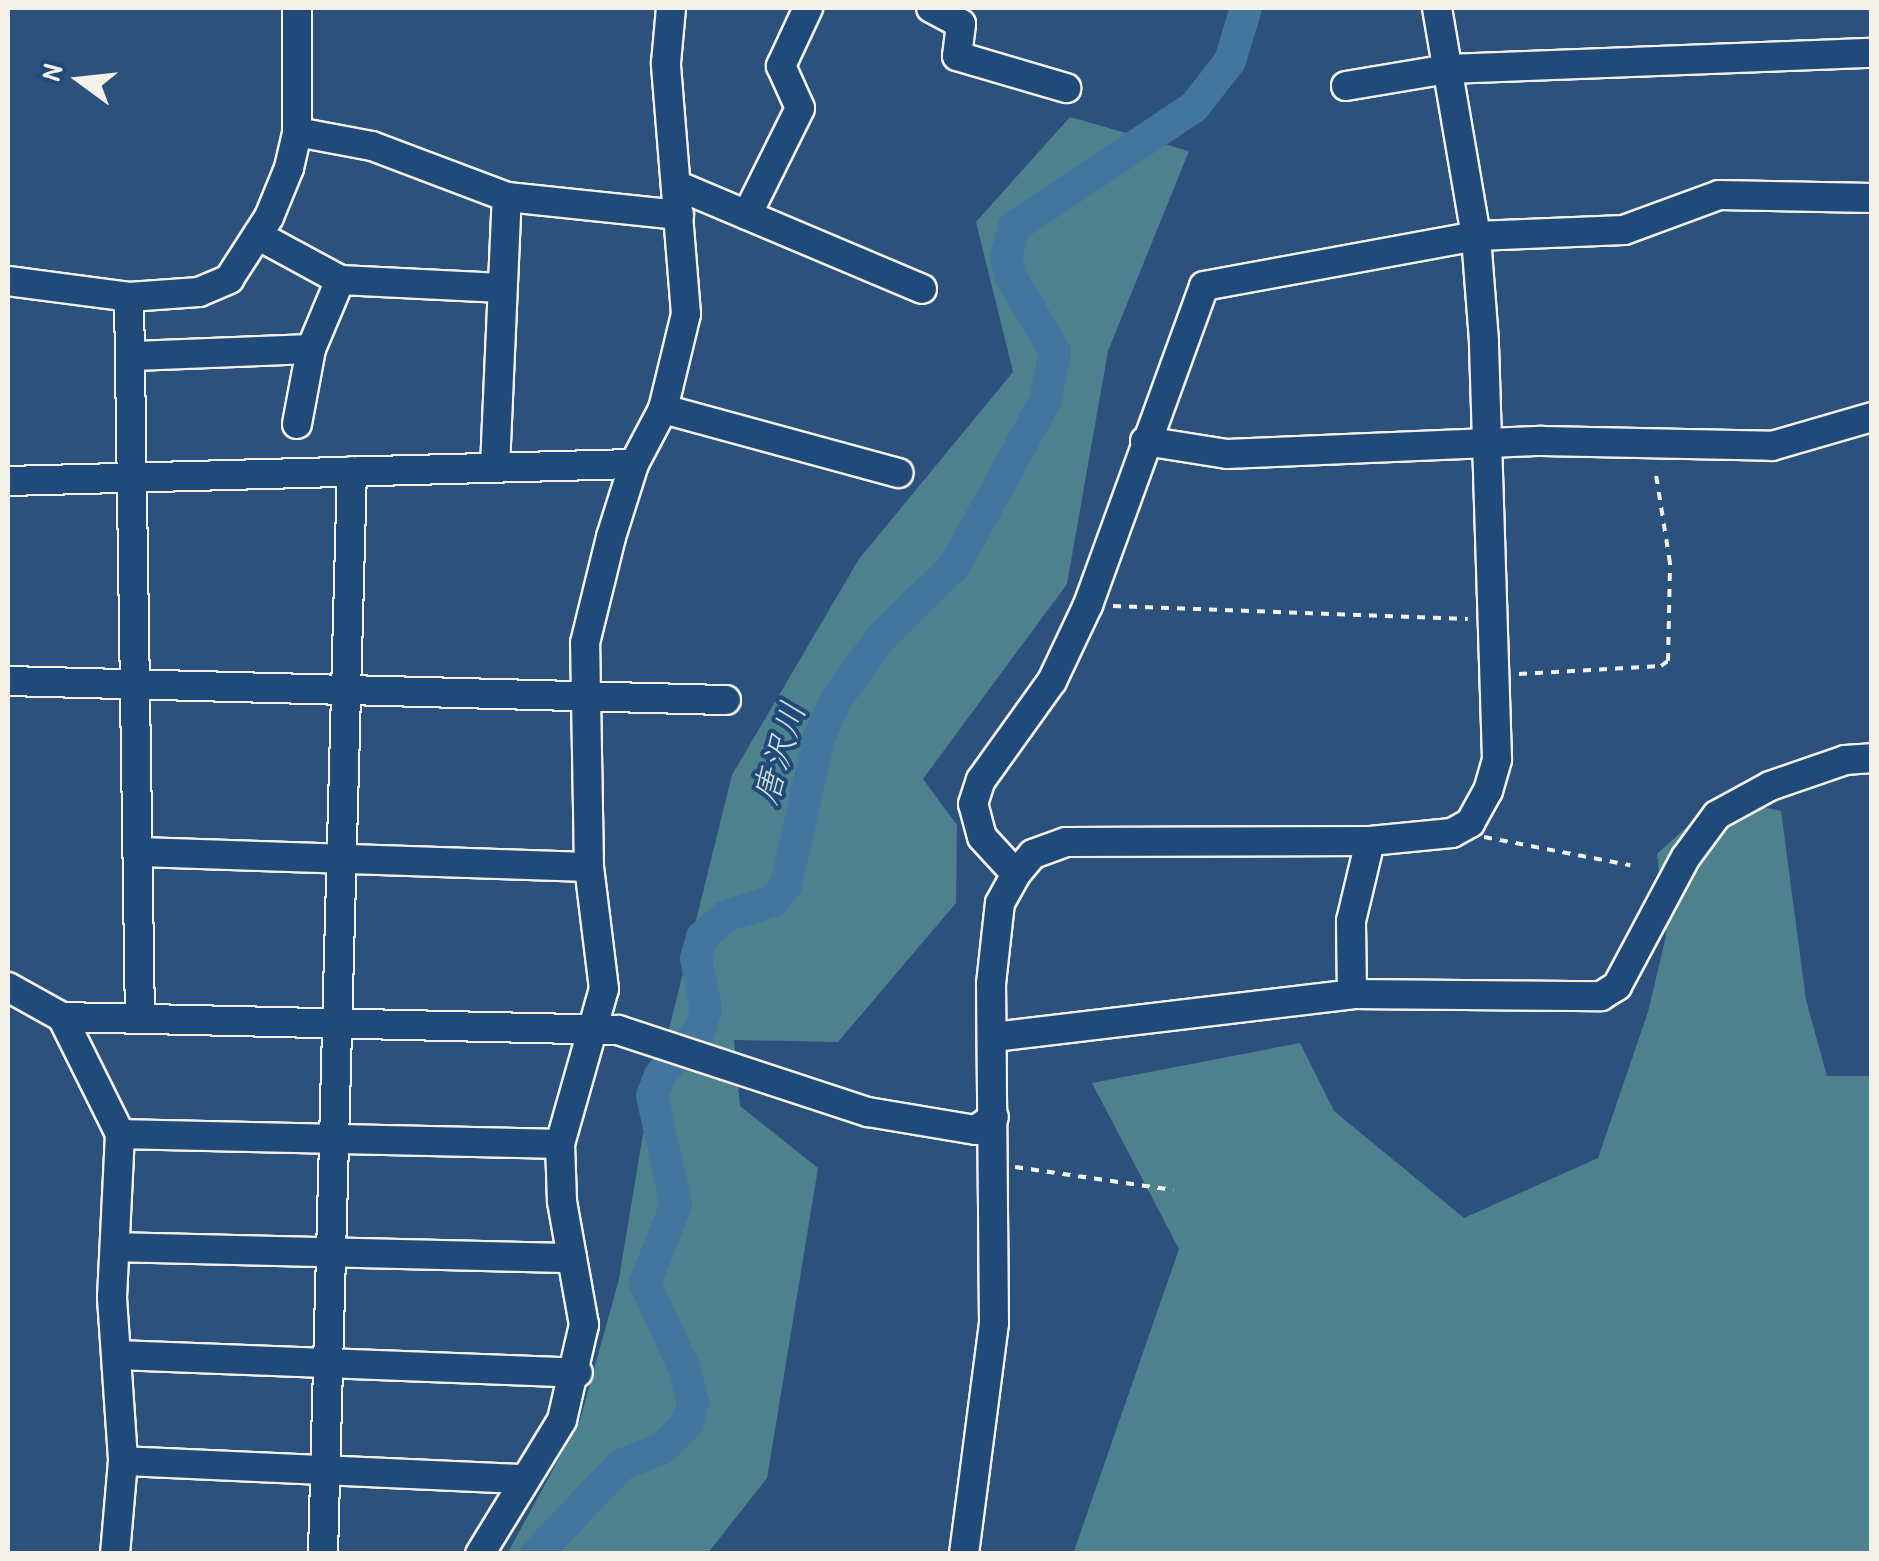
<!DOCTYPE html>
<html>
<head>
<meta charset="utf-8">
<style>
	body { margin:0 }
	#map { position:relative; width:1879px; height:1561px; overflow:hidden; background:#2d517d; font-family:"Patrick Hand","Klee One",sans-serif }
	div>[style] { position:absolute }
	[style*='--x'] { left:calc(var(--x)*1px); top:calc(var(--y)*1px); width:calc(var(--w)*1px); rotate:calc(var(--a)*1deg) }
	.green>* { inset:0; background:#4e818e }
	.river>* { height:32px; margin:-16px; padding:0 16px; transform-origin:16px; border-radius:16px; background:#42769f }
	.path>* { height:4px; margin-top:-2px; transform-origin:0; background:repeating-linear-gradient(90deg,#f4f1e8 0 8px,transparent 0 16px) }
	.roads { filter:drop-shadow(2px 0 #f4f1e8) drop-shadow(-2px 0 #f4f1e8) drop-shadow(0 2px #f4f1e8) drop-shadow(0 -2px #f4f1e8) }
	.minor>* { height:28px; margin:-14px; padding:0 14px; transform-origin:14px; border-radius:14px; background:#1f4a7a }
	span { translate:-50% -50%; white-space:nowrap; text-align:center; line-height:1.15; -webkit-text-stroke:8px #1f4a7a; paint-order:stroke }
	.water-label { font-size:35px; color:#d9dfdd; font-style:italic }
	.frame { position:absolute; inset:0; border:10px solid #f4f1e8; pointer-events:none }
	.north { position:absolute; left:30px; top:30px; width:100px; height:100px; -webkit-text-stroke:8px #1f4a7a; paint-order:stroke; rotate:285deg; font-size:28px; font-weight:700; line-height:40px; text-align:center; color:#f4f1e8 }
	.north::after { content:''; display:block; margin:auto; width:35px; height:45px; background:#f4f1e8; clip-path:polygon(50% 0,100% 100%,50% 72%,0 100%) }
</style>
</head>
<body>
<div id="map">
	<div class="green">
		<i style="clip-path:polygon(1070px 117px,1189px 151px,1108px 351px,1067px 584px,923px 779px,957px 825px,956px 903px,838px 1042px,734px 1040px,740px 1106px,818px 1168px,767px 1478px,708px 1553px,507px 1554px,580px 1420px,619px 1279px,643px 1134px,732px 775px,859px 559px,1013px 372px,976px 222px)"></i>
		<i style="clip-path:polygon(1719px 798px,1781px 811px,1806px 1000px,1827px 1076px,1871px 1076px,1871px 1553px,1073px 1554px,1179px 1249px,1092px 1083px,1300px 1043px,1334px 1111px,1464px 1218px,1598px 1158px,1648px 1012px,1666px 936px,1657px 854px)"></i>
	</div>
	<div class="river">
		<i style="--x:536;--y:1554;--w:123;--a:-46.3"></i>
		<i style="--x:621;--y:1465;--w:45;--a:-22"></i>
		<i style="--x:663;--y:1448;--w:34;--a:-45"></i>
		<i style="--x:687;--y:1424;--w:23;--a:-75"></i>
		<i style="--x:693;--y:1402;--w:35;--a:-105"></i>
		<i style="--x:684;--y:1368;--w:94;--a:-114.6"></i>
		<i style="--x:645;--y:1283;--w:84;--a:-68.3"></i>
		<i style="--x:676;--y:1205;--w:112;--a:-102.4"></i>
		<i style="--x:652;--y:1096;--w:22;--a:-69"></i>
		<i style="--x:660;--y:1075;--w:60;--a:-48.4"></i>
		<i style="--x:700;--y:1030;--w:22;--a:-74"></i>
		<i style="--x:706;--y:1009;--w:51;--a:-101.3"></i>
		<i style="--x:696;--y:959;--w:23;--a:-75"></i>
		<i style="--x:702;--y:937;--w:32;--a:-41"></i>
		<i style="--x:726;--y:916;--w:49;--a:-17.7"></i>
		<i style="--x:773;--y:901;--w:21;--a:-51"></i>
		<i style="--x:786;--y:885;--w:152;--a:-77.4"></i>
		<i style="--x:819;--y:737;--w:43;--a:-65.2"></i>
		<i style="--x:837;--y:698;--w:73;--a:-53.9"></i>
		<i style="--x:880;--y:639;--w:105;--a:-44.6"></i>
		<i style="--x:955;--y:565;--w:187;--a:-61.2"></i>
		<i style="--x:1045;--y:401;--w:50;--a:-78.5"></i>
		<i style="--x:1055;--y:352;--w:87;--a:-120.4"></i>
		<i style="--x:1011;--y:277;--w:21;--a:-104"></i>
		<i style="--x:1006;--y:257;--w:31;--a:-75"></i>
		<i style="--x:1014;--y:227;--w:216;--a:-33.7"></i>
		<i style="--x:1194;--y:107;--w:58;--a:-52"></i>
		<i style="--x:1230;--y:61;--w:55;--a:-73.2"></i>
	</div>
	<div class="path">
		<i style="--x:1113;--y:606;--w:355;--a:2.1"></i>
		<i style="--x:1519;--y:674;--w:142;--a:-3.2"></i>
		<i style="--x:1661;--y:666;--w:9;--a:-36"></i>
		<i style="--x:1668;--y:661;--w:98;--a:-88.8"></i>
		<i style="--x:1670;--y:563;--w:96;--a:-99"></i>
		<i style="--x:1484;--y:837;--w:149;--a:10.9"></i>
		<i style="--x:1015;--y:1167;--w:160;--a:8.3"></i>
	</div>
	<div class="roads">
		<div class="minor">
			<i style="--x:931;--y:8;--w:34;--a:28"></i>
			<i style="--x:961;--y:24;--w:32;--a:97"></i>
			<i style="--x:957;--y:56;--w:114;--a:16.4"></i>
			<i style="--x:1346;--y:86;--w:103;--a:-9.5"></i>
			<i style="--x:1448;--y:69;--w:424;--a:-2.2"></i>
			<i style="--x:297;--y:132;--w:76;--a:10.6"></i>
			<i style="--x:372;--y:146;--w:144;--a:20.7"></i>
			<i style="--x:507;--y:197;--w:173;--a:6"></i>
			<i style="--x:676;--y:185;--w:267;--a:22.9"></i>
			<i style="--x:747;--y:215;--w:119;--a:-63.6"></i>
			<i style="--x:800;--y:108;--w:46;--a:-114.3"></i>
			<i style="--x:781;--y:66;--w:64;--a:-65"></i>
			<i style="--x:259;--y:236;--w:92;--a:28.5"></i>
			<i style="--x:340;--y:280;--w:162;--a:2.8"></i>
			<i style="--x:8;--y:281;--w:122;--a:7.5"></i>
			<i style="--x:129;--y:297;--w:70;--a:-4.1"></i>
			<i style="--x:199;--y:292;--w:33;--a:-23"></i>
			<i style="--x:229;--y:279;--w:74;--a:-57.2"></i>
			<i style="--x:269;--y:217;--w:53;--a:-67.8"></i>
			<i style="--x:289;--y:168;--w:37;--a:-77"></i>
			<i style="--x:297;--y:132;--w:124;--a:-90"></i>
			<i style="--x:129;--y:297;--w:721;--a:89.13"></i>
			<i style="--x:134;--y:356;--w:177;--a:-2.3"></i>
			<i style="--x:663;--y:409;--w:244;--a:15.2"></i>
			<i style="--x:297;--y:424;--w:76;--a:-79.4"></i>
			<i style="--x:311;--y:349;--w:75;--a:-67.2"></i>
			<i style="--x:1145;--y:441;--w:83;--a:9"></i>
			<i style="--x:1227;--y:454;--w:315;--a:-2.4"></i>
			<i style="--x:1542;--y:441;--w:230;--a:1.2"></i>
			<i style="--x:1772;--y:446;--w:104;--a:-16.2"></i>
			<i style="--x:495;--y:467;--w:270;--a:-87.5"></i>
			<i style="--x:8;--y:481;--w:626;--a:-1.56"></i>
			<i style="--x:8;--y:681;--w:718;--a:1.52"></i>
			<i style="--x:139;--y:852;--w:450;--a:1.9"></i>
			<i style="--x:1016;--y:874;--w:50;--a:-132.6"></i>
			<i style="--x:982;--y:837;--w:34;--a:-105"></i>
			<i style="--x:973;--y:804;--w:25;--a:-72"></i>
			<i style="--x:981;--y:780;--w:122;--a:-54.4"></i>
			<i style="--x:1052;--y:681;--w:84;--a:-64.7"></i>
			<i style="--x:1088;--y:605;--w:339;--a:-70"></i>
			<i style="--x:1204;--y:286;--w:277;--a:-10.4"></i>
			<i style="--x:1476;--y:236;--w:148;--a:-2.3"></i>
			<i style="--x:1624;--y:230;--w:101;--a:-20.2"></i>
			<i style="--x:1719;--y:195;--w:153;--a:1.1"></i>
			<i style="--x:8;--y:987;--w:62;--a:29.1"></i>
			<i style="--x:62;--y:1017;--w:556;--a:1.34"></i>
			<i style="--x:618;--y:1030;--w:263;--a:18.2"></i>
			<i style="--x:868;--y:1112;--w:109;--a:9.5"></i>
			<i style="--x:976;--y:1130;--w:22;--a:-36"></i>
			<i style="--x:1352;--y:994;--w:73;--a:-90.8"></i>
			<i style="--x:1351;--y:921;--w:82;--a:-76.6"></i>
			<i style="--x:62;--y:1017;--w:131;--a:63.6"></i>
			<i style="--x:120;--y:1134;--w:164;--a:92.8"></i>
			<i style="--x:112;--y:1298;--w:163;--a:86.1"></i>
			<i style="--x:123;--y:1461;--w:93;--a:94.9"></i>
			<i style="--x:994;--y:1037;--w:361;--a:-6.8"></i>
			<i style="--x:1352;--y:994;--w:249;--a:0.5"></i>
			<i style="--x:1601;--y:996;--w:19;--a:-32"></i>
			<i style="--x:1617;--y:986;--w:146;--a:-61.9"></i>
			<i style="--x:1686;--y:857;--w:52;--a:-53.6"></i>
			<i style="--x:1717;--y:815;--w:60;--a:-28.7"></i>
			<i style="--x:1770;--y:786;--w:79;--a:-19.1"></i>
			<i style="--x:1845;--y:760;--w:27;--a:-4"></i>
			<i style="--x:120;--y:1134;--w:440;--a:1.3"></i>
			<i style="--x:115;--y:1247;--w:457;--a:1.4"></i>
			<i style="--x:118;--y:1355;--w:460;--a:2.2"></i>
			<i style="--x:123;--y:1461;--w:400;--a:2.6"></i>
			<i style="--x:323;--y:1554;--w:1083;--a:-88.47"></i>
			<i style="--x:480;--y:1554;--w:157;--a:-58.5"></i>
			<i style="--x:562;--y:1420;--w:98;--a:-77"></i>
			<i style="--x:584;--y:1325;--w:126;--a:-100.1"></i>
			<i style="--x:562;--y:1201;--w:57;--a:-92"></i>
			<i style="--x:560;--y:1144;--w:161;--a:-74.2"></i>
			<i style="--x:604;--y:989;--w:123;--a:-97"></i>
			<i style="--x:589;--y:867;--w:224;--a:-91"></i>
			<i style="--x:585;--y:643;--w:109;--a:-76.2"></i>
			<i style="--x:611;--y:537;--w:77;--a:-72.5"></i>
			<i style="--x:634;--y:464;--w:62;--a:-62.2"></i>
			<i style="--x:663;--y:409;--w:98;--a:-76.4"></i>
			<i style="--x:686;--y:314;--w:252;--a:-94.6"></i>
			<i style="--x:666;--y:63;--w:55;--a:-84.8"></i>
			<i style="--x:964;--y:1554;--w:233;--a:-82.6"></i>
			<i style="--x:994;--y:1323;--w:339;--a:-90.5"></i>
			<i style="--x:991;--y:984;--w:81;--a:-83.7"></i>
			<i style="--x:1000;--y:903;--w:33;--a:-61"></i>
			<i style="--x:1016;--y:874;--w:26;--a:-50"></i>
			<i style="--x:1033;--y:854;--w:35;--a:-20"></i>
			<i style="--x:1066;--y:842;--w:304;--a:-0.2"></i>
			<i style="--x:1370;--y:841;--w:82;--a:-5.6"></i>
			<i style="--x:1452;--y:833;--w:21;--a:-29"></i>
			<i style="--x:1470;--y:823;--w:37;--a:-61"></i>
			<i style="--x:1488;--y:791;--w:33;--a:-74"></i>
			<i style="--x:1497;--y:759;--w:418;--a:-91.8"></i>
			<i style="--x:1484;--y:341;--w:105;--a:-94.4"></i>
			<i style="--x:1476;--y:236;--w:231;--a:-99.7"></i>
		</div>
	</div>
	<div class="water-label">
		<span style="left:779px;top:753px;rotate:-73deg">唐沢川</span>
	</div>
	<div class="frame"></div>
	<div class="north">N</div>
</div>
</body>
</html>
